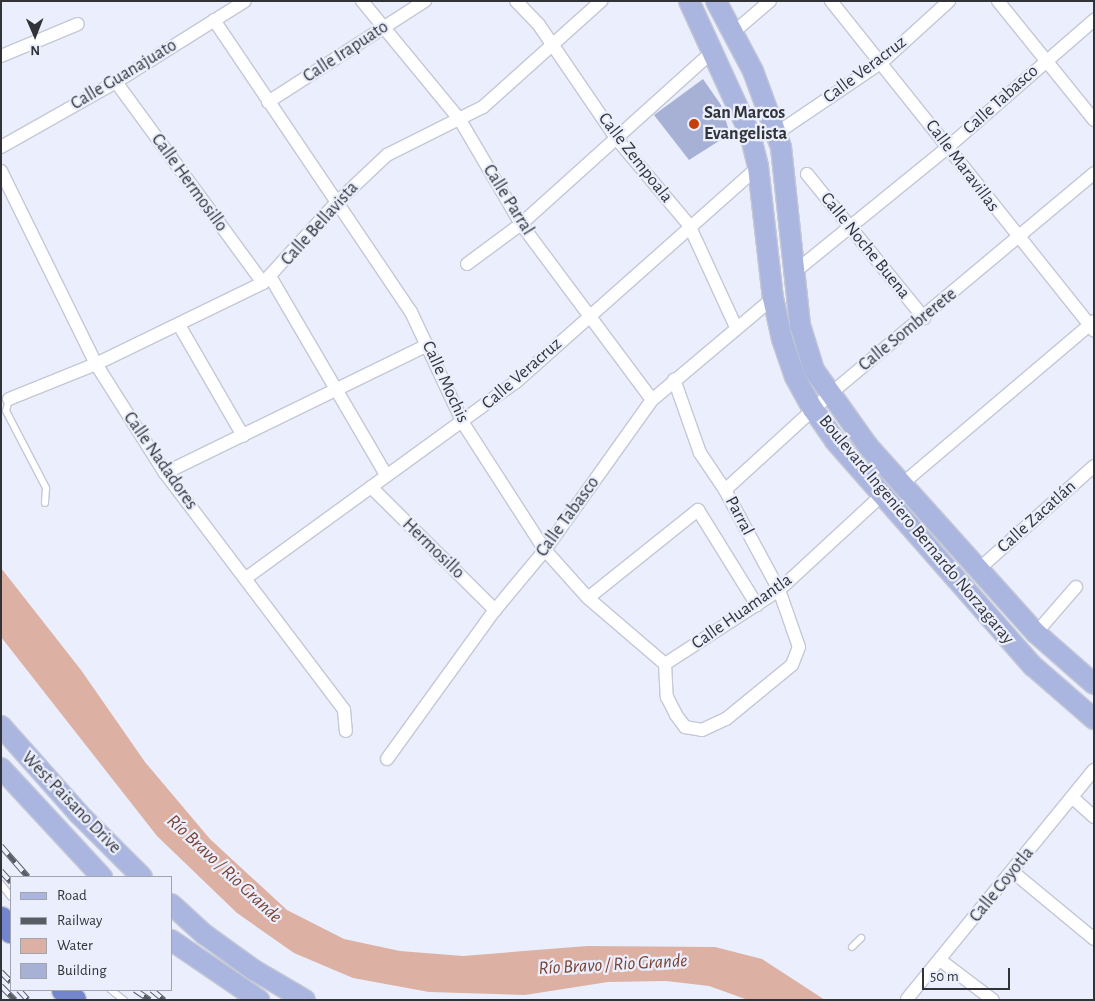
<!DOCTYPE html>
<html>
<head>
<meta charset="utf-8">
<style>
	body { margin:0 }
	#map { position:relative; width:1095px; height:1001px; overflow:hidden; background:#ebeffd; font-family:"Alegreya Sans",sans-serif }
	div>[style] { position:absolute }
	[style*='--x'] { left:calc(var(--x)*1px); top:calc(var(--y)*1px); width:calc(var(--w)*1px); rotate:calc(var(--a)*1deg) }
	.water>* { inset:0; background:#dcb1a4 }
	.building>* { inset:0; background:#a6b1d5 }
	.roads { filter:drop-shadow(1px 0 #c4c8d5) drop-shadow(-1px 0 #c4c8d5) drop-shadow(0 1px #c4c8d5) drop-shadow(0 -1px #c4c8d5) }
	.lane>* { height:6px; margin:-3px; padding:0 3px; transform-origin:3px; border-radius:3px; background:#fff }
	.street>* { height:12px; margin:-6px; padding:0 6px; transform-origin:6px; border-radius:6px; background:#fff }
	.primary>* { height:20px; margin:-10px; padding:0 10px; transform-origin:10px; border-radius:10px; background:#abb6e0 }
	.highway>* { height:24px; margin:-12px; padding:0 12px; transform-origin:12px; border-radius:12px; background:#7385cc }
	.rail>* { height:5.5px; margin-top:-2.75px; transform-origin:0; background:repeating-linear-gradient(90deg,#ebeffd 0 11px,#595c63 0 22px); box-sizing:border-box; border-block:1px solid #595c63 }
	.dots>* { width:14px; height:14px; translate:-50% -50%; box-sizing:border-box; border:2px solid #ebeffd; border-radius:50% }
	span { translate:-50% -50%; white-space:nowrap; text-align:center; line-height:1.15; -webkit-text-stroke:4.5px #ebeffd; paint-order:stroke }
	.street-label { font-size:18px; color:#313338 }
	.poi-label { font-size:18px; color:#313338; font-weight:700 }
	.left { translate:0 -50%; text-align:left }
	.water-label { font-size:19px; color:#7b4231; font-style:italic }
	.frame { position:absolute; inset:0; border:2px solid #313338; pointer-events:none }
	.legend { position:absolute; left:10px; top:876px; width:162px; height:115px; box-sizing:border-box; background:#ebeffd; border:1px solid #a1a4ae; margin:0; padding:6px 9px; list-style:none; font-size:15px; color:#313338 }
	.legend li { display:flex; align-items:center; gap:10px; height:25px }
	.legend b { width:25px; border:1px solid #a1a4ae }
	.north { position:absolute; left:10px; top:10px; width:50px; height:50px; -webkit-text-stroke:4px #ebeffd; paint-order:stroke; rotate:179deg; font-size:14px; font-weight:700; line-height:20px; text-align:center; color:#313338 }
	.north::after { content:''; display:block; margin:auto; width:18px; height:22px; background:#313338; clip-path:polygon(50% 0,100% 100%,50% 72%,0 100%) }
	.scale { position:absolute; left:922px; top:968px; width:88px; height:22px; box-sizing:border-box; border:2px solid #313338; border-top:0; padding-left:6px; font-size:15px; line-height:18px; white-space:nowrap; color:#313338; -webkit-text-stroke:4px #ebeffd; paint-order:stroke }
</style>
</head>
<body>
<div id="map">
	<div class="water">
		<i style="clip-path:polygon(1px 568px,81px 670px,145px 762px,210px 839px,287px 910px,344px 939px,400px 951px,463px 956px,587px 946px,715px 947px,762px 959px,825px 1000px,748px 1000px,709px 986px,666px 981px,608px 982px,525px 995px,429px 992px,353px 978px,294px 953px,237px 913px,157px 836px,1px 637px)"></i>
	</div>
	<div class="building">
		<i style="clip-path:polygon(703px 79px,721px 105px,730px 134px,689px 160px,654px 115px)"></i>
	</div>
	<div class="roads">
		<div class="lane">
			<i style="--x:9;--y:399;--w:12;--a:104"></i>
			<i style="--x:6;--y:411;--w:87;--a:62.5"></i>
			<i style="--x:46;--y:488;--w:15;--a:94"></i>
			<i style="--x:1;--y:884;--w:16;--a:52"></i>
			<i style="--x:852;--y:947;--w:13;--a:-45"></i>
			<i style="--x:111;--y:990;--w:16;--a:38"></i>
		</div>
		<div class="street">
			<i style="--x:362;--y:1;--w:154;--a:50.5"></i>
			<i style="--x:460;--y:120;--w:121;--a:59.6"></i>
			<i style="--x:521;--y:224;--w:219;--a:53.3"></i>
			<i style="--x:516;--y:1;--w:33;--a:46"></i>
			<i style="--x:539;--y:25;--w:137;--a:55.7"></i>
			<i style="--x:616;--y:138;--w:114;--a:50"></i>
			<i style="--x:689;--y:225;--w:112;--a:65.3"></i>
			<i style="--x:831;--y:1;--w:422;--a:51.4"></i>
			<i style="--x:998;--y:1;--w:153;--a:51.1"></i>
			<i style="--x:214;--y:20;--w:352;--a:56"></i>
			<i style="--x:411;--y:312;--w:123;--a:64.9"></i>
			<i style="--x:463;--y:423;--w:151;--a:57.2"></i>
			<i style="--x:545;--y:550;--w:64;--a:48.1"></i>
			<i style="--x:588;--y:598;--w:101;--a:40.6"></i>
			<i style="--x:665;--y:664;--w:33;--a:87"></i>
			<i style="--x:667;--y:697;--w:20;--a:63"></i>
			<i style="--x:676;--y:715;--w:15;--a:53"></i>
			<i style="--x:685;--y:727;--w:17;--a:10"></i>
			<i style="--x:702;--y:730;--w:26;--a:-25"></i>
			<i style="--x:726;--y:719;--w:85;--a:-39.3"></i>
			<i style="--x:792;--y:665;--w:19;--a:-69"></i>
			<i style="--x:799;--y:647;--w:60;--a:-109.3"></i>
			<i style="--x:779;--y:590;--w:114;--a:-118.4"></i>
			<i style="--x:725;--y:490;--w:45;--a:-124"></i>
			<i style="--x:700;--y:453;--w:78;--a:-109.4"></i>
			<i style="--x:735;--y:31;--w:46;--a:-40.6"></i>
			<i style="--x:1;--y:56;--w:83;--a:-22.6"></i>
			<i style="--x:116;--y:82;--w:249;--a:53.8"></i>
			<i style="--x:268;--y:102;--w:187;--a:-32.8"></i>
			<i style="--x:777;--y:133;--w:127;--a:-34.1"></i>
			<i style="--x:882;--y:62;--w:91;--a:-42.3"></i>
			<i style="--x:1;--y:147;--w:132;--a:-29.5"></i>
			<i style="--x:116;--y:82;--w:152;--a:-32.1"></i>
			<i style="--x:1;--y:171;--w:215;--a:63.8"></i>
			<i style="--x:96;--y:364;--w:129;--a:57.7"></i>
			<i style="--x:165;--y:473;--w:297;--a:52.9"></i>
			<i style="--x:344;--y:710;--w:21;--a:85"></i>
			<i style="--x:807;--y:174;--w:186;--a:50.9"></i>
			<i style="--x:467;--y:264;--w:67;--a:-36.5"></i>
			<i style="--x:521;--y:224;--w:260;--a:-42"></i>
			<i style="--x:792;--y:274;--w:201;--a:-39.1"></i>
			<i style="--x:948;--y:147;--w:194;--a:-41"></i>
			<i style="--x:271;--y:278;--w:228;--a:59.7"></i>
			<i style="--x:179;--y:325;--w:128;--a:60"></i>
			<i style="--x:9;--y:399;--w:94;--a:-21.9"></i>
			<i style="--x:96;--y:364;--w:186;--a:-25.9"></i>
			<i style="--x:263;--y:283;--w:108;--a:-47.6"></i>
			<i style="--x:336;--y:203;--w:70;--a:-43.3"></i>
			<i style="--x:387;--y:155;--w:107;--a:-26.6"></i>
			<i style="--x:483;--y:107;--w:159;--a:-41.9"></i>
			<i style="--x:165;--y:473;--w:292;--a:-26"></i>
			<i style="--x:902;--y:484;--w:252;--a:-40.3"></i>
			<i style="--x:371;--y:487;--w:175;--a:44.8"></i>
			<i style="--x:725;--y:490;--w:142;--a:-42.4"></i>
			<i style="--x:830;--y:394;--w:344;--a:-39.9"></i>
			<i style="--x:980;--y:568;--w:153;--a:-41.8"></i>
			<i style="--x:246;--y:578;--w:334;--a:-36"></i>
			<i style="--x:516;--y:382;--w:324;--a:-41.6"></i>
			<i style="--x:588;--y:598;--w:141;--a:-38.7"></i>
			<i style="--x:698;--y:510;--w:112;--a:58.2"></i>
			<i style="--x:1036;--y:633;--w:61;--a:-49"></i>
			<i style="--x:665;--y:664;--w:136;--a:-33"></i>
			<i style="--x:779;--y:590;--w:140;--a:-42.7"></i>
			<i style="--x:387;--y:759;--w:184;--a:-54.1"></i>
			<i style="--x:495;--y:610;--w:78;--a:-50.2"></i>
			<i style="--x:545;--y:550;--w:184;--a:-54.5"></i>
			<i style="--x:652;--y:400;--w:158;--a:-40.1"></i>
			<i style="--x:1073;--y:798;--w:28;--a:42"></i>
			<i style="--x:1013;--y:872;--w:105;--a:39.6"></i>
			<i style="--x:940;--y:960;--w:66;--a:37"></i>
			<i style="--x:907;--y:999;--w:296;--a:-50.8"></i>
		</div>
		<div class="primary">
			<i style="--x:689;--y:1;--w:146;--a:65.4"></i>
			<i style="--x:750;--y:134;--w:34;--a:76"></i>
			<i style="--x:758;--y:167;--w:132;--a:83.5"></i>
			<i style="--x:773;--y:298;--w:42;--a:77.6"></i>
			<i style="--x:782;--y:339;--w:40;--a:71.1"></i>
			<i style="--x:795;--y:377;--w:37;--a:61"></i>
			<i style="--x:813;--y:409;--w:39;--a:55"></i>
			<i style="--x:835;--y:441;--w:300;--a:48.7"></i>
			<i style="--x:1033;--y:666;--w:81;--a:41"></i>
			<i style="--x:716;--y:1;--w:79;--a:62.1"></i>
			<i style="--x:753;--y:71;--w:81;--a:69.8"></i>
			<i style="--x:781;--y:147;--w:179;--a:83.9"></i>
			<i style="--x:800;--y:325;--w:47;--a:72.7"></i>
			<i style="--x:814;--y:370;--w:93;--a:54.6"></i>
			<i style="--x:868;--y:446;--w:251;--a:48.1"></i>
			<i style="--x:1036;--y:633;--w:77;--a:41.3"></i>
			<i style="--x:1;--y:726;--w:118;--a:48.4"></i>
			<i style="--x:79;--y:814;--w:89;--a:45"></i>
			<i style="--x:1;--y:768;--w:149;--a:47.2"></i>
			<i style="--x:171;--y:904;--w:45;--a:42.3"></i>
			<i style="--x:204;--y:934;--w:62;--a:35.8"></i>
			<i style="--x:254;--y:970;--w:59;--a:30.5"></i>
			<i style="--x:171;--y:940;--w:107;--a:34.3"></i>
		</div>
		<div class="highway">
			<i style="--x:1;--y:919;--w:16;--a:50"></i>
			<i style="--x:64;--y:990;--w:14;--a:45"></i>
		</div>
	</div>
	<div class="rail">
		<i style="--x:1;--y:846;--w:41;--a:48.9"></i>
		<i style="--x:1;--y:871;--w:15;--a:48"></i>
		<i style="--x:1;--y:972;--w:14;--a:45"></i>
		<i style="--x:1;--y:986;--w:20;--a:45"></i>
		<i style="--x:19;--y:990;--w:13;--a:48"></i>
		<i style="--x:135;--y:990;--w:18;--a:34"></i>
		<i style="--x:152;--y:990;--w:16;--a:40"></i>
	</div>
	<div class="dots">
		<i style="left:694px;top:124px;background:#c63f0b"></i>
	</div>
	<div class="street-label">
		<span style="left:346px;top:52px;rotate:-33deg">Calle Irapuato</span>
		<span style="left:865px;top:70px;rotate:-37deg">Calle Veracruz</span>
		<span style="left:124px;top:75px;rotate:-31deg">Calle Guanajuato</span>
		<span style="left:1001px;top:100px;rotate:-42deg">Calle Tabasco</span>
		<span style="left:635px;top:158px;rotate:52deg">Calle Zempoala</span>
		<span style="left:962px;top:166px;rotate:53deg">Calle Maravillas</span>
		<span style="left:189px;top:183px;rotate:54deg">Calle Hermosillo</span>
		<span style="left:508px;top:200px;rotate:58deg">Calle Parral</span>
		<span style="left:320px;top:224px;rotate:-48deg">Calle Bellavista</span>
		<span style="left:865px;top:246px;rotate:51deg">Calle Noche Buena</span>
		<span style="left:908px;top:330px;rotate:-39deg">Calle Sombrerete</span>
		<span style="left:522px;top:374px;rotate:-41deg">Calle Veracruz</span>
		<span style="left:445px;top:382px;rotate:65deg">Calle Mochis</span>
		<span style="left:160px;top:461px;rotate:55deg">Calle Nadadores</span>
		<span style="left:739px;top:516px;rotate:62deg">Parral</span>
		<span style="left:568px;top:517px;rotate:-54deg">Calle Tabasco</span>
		<span style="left:1037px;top:517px;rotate:-42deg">Calle Zacatlán</span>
		<span style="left:916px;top:530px;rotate:50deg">Boulevard Ingeniero Bernardo Norzagaray</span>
		<span style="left:433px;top:549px;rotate:44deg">Hermosillo</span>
		<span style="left:742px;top:612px;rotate:-35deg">Calle Huamantla</span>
		<span style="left:71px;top:803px;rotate:46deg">West Paisano Drive</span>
		<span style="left:1002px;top:885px;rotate:-51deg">Calle Coyotla</span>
	</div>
	<div class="poi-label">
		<span class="left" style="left:704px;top:124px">San Marcos<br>Evangelista</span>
	</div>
	<div class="water-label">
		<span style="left:224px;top:869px;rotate:43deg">Río Bravo / Rio Grande</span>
		<span style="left:613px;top:965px;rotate:-3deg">Río Bravo / Rio Grande</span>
	</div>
	<div class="frame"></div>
	<ul class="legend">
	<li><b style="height:6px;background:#abb6e0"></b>Road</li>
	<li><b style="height:6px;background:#595c63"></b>Railway</li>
	<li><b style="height:14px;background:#dcb1a4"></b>Water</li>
	<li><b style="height:14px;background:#a6b1d5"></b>Building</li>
	</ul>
	<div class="north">N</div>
	<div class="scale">50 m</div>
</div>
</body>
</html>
